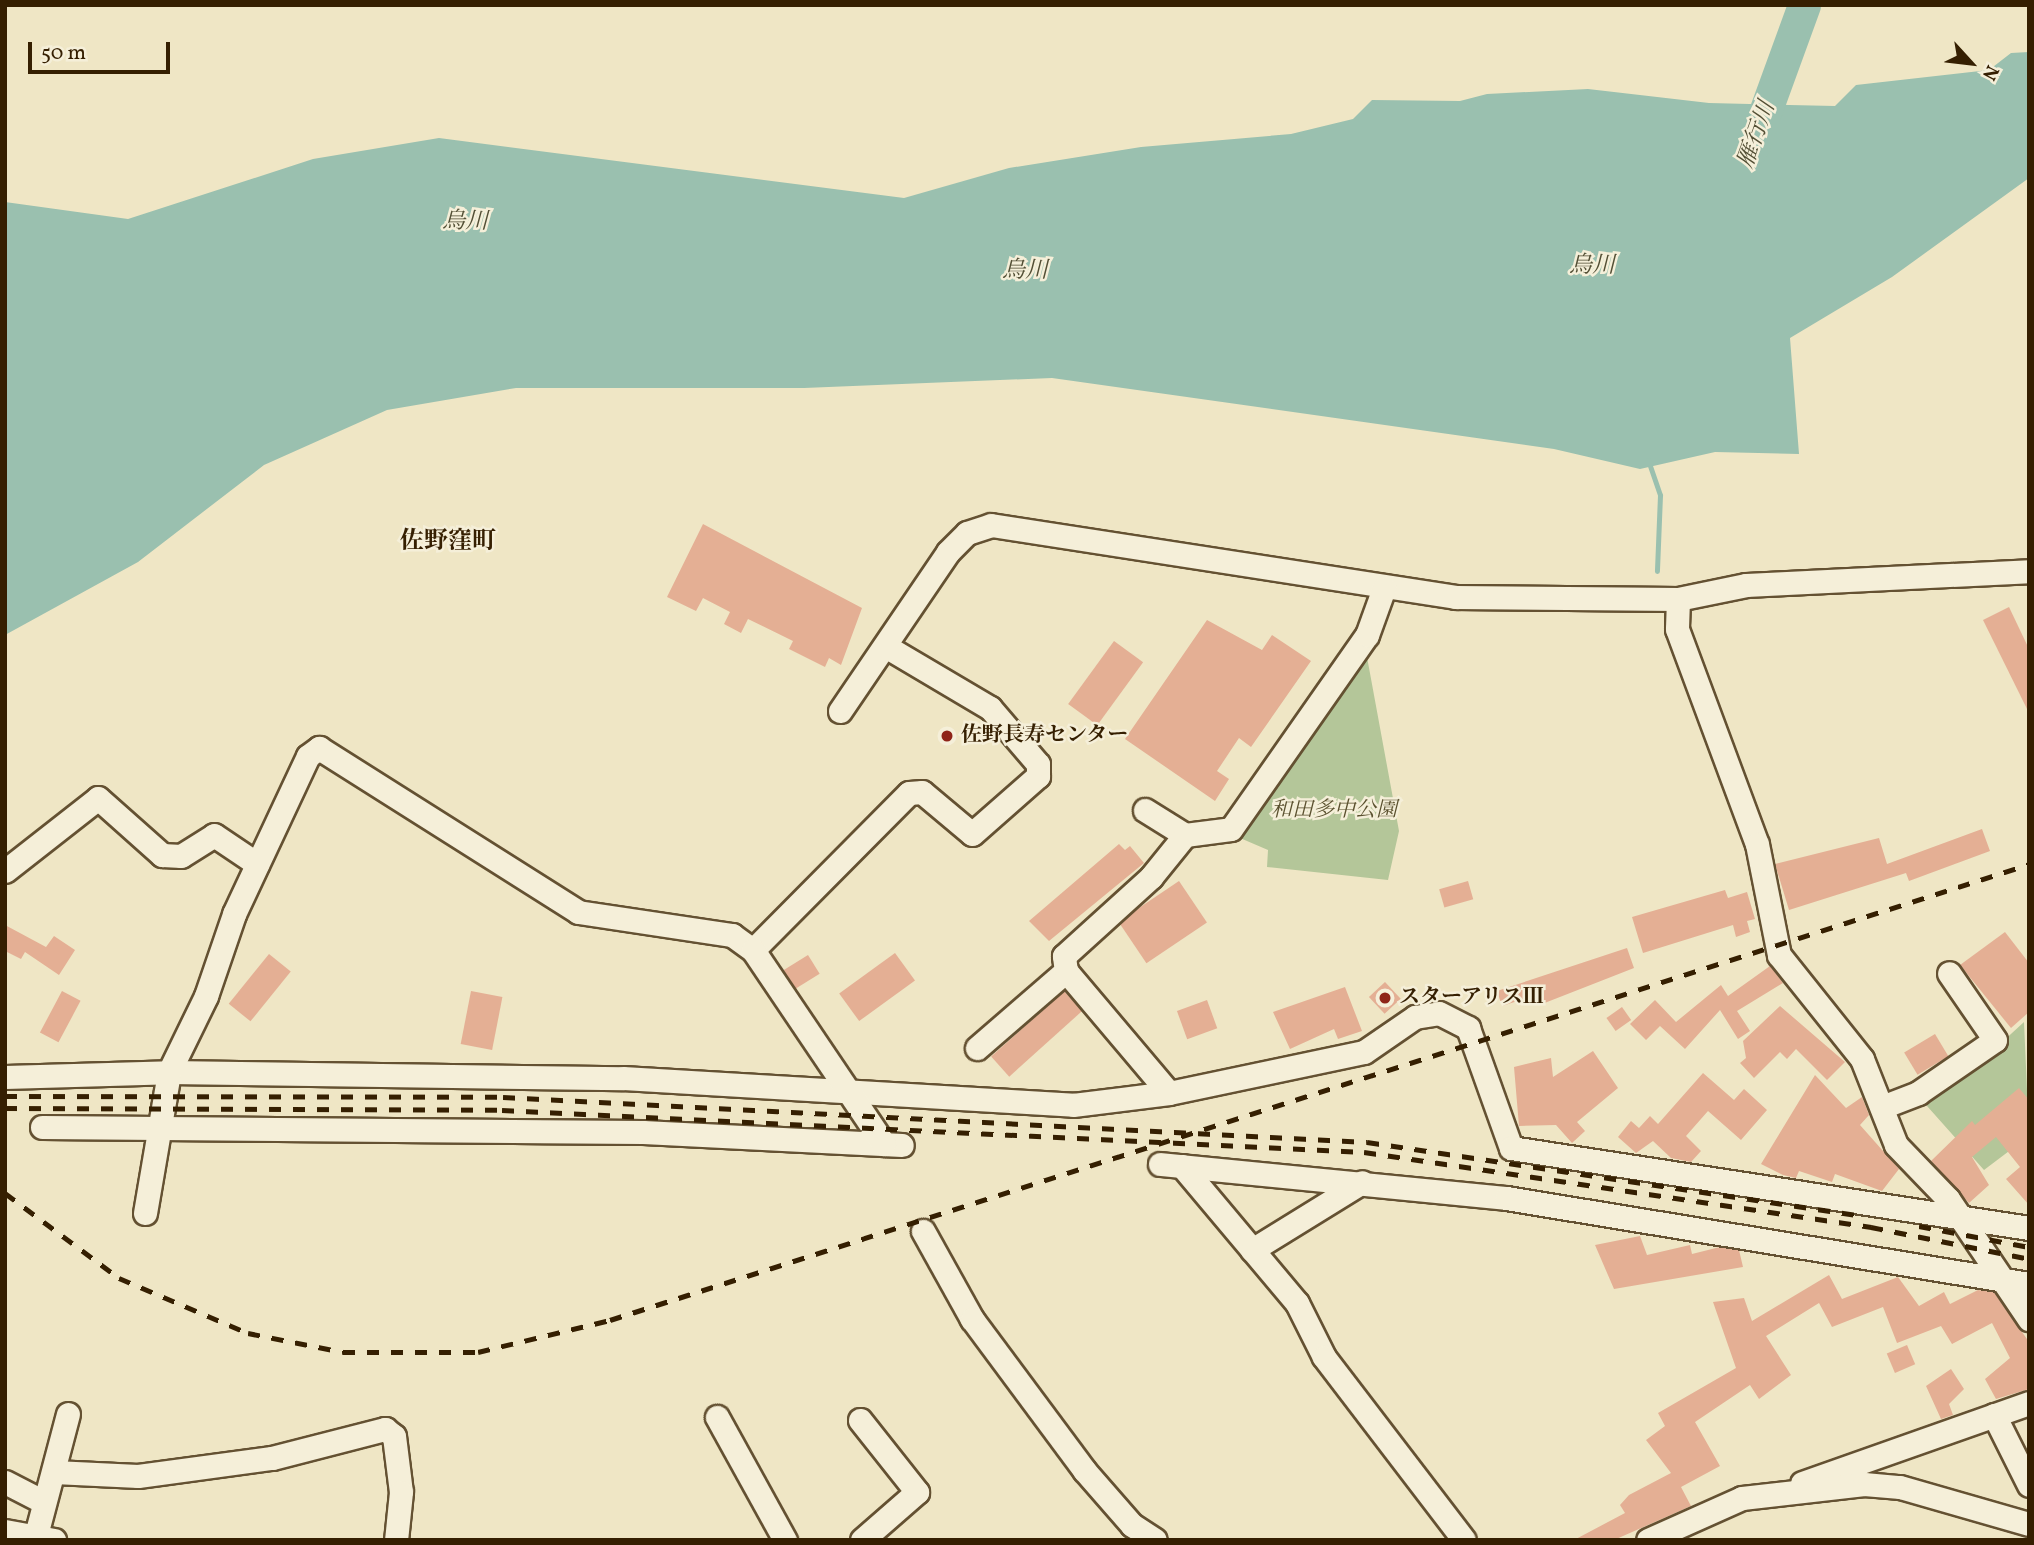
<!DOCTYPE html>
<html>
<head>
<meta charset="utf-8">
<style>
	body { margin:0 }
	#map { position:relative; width:2034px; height:1545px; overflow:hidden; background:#efe6c5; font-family:Vollkorn,"Noto Serif JP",serif }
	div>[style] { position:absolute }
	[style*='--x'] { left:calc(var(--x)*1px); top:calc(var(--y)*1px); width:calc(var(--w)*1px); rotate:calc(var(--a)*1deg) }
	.green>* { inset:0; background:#b4c699 }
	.water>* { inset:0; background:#9ac0af }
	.stream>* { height:5px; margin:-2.5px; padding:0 2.5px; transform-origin:2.5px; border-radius:2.5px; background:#9ac0af }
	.river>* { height:33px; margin:-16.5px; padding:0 16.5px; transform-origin:16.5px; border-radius:16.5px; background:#9ac0af }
	.building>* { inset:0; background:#e4af94; transform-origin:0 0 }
	.roads { filter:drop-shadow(2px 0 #645132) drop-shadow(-2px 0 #645132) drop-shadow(0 2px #645132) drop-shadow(0 -2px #645132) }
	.minor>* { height:23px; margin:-11.5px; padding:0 11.5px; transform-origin:11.5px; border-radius:11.5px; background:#f5efd9 }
	.rail>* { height:5px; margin-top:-2.5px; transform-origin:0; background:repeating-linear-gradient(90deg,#351f01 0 12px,transparent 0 24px) }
	.dots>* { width:19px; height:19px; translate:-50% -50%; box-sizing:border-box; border:4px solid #f5efd9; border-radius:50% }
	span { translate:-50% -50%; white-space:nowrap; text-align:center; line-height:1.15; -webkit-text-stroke:5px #f5efd9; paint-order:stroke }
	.poi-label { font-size:21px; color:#351f01; font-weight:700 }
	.left { translate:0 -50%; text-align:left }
	.park-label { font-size:21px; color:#5b512f; font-style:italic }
	.water-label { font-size:23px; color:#534f35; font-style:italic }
	.quarter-label { font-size:24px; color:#351f01; font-weight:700 }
	.frame { position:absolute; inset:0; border:7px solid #351f01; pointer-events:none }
	.north { position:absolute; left:1936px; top:28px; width:70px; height:70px; -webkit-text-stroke:5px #f5efd9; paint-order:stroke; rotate:117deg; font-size:19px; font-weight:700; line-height:28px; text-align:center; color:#351f01 }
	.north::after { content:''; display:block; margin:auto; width:24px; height:32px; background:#351f01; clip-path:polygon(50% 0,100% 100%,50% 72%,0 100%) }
	.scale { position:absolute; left:28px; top:42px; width:142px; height:32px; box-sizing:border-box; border:4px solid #351f01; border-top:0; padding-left:9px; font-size:21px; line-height:24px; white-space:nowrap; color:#351f01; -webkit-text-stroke:5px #f5efd9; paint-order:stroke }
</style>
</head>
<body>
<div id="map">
	<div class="green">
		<i style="clip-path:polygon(1367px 657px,1399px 831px,1388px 880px,1267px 867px,1268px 850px,1240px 838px)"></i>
		<i style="clip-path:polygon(2024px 1022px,2029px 1136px,1984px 1170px,1919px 1097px,1987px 1056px)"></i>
	</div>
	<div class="water">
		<i style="clip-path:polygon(2029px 52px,2029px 178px,1892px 277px,1790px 338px,1799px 454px,1715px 452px,1640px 469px,1554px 449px,1052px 378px,804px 388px,516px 388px,387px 410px,264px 465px,138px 562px,5px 635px,5px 202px,128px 219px,313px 159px,439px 138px,904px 198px,1009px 168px,1141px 147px,1291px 134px,1353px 119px,1372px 100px,1460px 101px,1487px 94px,1588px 89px,1709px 103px,1835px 106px,1856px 85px,1989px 70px,2011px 53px)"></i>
	</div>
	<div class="stream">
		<i style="--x:1648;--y:460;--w:37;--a:71"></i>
		<i style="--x:1660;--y:495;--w:76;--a:92.3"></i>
	</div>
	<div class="river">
		<i style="--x:1752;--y:148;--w:152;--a:-70"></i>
	</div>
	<div class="building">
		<i style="clip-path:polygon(703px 524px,862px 608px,841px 665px,829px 658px,825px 667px,789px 649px,793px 641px,748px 619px,741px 633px,724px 624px,730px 612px,703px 598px,696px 611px,667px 597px)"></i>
		<i style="clip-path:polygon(2009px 607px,2029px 649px,2029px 713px,1983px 620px)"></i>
		<i style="clip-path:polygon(1207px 620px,1262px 650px,1272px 635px,1311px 661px,1251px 747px,1239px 738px,1217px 771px,1229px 779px,1215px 801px,1125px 739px)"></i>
		<i style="left:1114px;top:641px;width:36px;height:78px;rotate:36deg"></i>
		<i style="clip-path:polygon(1982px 829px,1990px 851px,1909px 881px,1906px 873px,1789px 910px,1775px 864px,1879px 838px,1887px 864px)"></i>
		<i style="clip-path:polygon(1119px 844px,1125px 850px,1130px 846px,1144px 863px,1049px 941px,1029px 921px)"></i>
		<i style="left:1179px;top:881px;width:50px;height:73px;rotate:56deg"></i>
		<i style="left:1468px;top:881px;width:19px;height:30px;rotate:74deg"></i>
		<i style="clip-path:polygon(1725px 890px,1728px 898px,1747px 892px,1755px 919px,1747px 921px,1750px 932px,1736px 937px,1733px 925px,1643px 953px,1632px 917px)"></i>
		<i style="clip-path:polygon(5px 925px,46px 947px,54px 936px,75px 950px,59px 975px,25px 952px,21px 959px,5px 951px)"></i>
		<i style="clip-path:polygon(2005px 932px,2029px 963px,2029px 1012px,2011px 1028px,1960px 965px)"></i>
		<i style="clip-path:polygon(1627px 948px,1634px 968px,1542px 1004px,1539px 994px,1502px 1006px,1497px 991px)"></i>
		<i style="left:895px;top:953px;width:34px;height:69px;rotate:54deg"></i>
		<i style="left:269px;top:954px;width:28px;height:64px;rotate:39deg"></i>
		<i style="left:808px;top:955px;width:22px;height:29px;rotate:58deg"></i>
		<i style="clip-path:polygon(1770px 966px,1783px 983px,1737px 1011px,1750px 1031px,1738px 1039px,1720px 1010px,1685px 1049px,1660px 1026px,1646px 1040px,1630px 1024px,1655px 1000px,1676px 1022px,1721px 985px,1728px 996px)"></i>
		<i style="left:1385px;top:982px;width:23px;height:22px;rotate:47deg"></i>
		<i style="clip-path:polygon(1345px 987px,1362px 1031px,1338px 1039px,1334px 1029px,1290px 1049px,1273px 1012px)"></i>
		<i style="left:62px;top:991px;width:21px;height:47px;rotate:28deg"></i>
		<i style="left:471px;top:991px;width:32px;height:54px;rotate:11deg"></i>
		<i style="left:1064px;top:991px;width:27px;height:98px;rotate:48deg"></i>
		<i style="left:1207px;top:1000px;width:30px;height:32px;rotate:70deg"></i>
		<i style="clip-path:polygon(1780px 1006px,1845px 1062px,1827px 1080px,1796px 1049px,1787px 1059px,1780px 1052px,1754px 1078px,1740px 1063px,1746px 1058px,1743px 1041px)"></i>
		<i style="left:1622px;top:1007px;width:16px;height:19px;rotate:55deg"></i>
		<i style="left:1935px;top:1034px;width:26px;height:36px;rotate:59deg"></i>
		<i style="clip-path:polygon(1593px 1051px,1618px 1088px,1577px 1122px,1585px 1131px,1572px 1143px,1556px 1125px,1519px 1126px,1514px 1067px,1551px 1058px,1553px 1077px)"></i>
		<i style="clip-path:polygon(1703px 1073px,1734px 1100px,1744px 1089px,1767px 1110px,1741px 1140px,1708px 1111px,1686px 1136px,1701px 1151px,1691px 1162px,1671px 1158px,1653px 1141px,1636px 1153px,1618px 1137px,1631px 1121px,1639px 1128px,1650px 1116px,1658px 1124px)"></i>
		<i style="clip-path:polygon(1815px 1075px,1846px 1108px,1862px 1097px,1869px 1115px,1860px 1125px,1899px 1169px,1882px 1191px,1835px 1174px,1832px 1182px,1799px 1171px,1796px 1178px,1783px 1175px,1761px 1164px)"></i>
		<i style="clip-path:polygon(2019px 1088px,2029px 1100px,2029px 1205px,2006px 1179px,2020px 1167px,1996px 1137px,1972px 1157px,1989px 1185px,1969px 1203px,1931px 1161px,1972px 1121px,1975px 1125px)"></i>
		<i style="clip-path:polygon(1640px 1236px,1647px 1255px,1690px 1245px,1692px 1254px,1720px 1247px,1739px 1250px,1743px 1267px,1614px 1289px,1595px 1245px)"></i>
		<i style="clip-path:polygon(1829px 1275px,1842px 1299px,1898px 1277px,1919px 1306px,1944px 1292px,1950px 1304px,1978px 1290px,1994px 1292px,2029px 1342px,2029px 1389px,1996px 1399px,1985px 1379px,2010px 1358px,1992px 1323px,1952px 1344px,1941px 1326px,1897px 1343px,1883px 1307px,1832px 1327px,1819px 1303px,1766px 1336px,1791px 1375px,1759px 1399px,1750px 1385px,1695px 1422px,1720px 1466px,1681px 1487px,1691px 1506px,1614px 1540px,1574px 1540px,1625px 1513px,1620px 1505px,1629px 1495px,1671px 1473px,1646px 1440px,1665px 1426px,1658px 1413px,1736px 1368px,1713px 1302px,1744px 1298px,1752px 1321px)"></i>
		<i style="left:1907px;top:1345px;width:21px;height:22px;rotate:67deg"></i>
		<i style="clip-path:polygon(1951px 1369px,1964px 1389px,1949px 1404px,1953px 1415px,1941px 1419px,1926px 1386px)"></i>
	</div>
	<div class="roads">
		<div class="minor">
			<i style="--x:1678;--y:599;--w:30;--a:92"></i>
			<i style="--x:1677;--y:629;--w:229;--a:69.6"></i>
			<i style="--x:1757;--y:844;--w:113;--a:78.8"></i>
			<i style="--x:1779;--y:955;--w:133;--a:51.4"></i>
			<i style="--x:1862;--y:1059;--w:92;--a:68.4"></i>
			<i style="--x:1896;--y:1145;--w:75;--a:46.1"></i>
			<i style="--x:1948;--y:1199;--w:145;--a:56"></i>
			<i style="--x:840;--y:711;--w:192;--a:-55.8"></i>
			<i style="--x:948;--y:552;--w:27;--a:-45"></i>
			<i style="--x:967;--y:533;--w:25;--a:-18"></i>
			<i style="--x:991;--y:525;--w:470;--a:8.8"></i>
			<i style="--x:1455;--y:597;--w:223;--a:0.5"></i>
			<i style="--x:1678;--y:599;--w:69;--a:-11.6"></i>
			<i style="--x:1746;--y:585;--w:283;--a:-2.8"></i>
			<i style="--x:1145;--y:810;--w:47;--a:32"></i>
			<i style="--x:5;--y:871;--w:118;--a:-38.1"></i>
			<i style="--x:98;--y:798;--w:86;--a:41.7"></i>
			<i style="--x:162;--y:855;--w:19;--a:3"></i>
			<i style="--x:181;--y:856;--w:39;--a:-32"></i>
			<i style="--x:214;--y:835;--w:52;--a:34"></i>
			<i style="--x:753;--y:950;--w:221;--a:-45.2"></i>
			<i style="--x:909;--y:793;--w:13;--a:-4"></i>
			<i style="--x:922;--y:792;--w:65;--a:40"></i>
			<i style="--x:972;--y:834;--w:88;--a:-41.3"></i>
			<i style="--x:1038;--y:776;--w:12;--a:-90"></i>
			<i style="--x:1038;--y:764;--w:74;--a:-130.6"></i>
			<i style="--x:990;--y:708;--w:122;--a:-149.4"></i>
			<i style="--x:977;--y:1048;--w:118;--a:-40.9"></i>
			<i style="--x:5;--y:1077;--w:164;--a:-1.7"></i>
			<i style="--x:169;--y:1072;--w:454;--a:0.8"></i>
			<i style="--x:623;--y:1078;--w:451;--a:3.4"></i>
			<i style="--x:1073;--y:1105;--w:97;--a:-7.1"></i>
			<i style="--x:1169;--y:1093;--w:199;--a:-11.9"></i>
			<i style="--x:1364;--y:1052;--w:62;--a:-34.5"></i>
			<i style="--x:1415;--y:1017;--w:24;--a:-9"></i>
			<i style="--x:1439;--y:1013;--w:33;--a:27"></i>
			<i style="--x:1468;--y:1028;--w:127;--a:70.3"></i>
			<i style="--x:1511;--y:1148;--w:524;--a:8.78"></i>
			<i style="--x:1169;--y:1093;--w:160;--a:-130.2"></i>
			<i style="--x:1066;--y:971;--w:15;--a:-98"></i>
			<i style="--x:1064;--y:956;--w:118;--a:-42.2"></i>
			<i style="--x:1151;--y:877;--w:54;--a:-51"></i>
			<i style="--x:1185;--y:835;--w:46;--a:-7.4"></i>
			<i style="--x:1231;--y:829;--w:237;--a:-55"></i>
			<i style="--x:1367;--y:635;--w:50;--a:-70.1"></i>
			<i style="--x:1882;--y:1107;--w:39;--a:-21"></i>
			<i style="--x:1918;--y:1093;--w:93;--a:-34.5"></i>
			<i style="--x:1995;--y:1040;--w:81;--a:-124.5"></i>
			<i style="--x:42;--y:1127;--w:601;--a:0.48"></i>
			<i style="--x:643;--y:1132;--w:259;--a:2.9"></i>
			<i style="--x:1160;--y:1164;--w:348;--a:5.6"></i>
			<i style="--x:1506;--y:1198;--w:530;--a:9.34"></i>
			<i style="--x:1182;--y:1166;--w:179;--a:50"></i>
			<i style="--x:1297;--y:1303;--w:60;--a:63.4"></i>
			<i style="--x:1324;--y:1357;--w:230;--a:52.6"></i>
			<i style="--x:145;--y:1213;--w:143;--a:-80.3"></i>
			<i style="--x:169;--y:1072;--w:85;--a:-64"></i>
			<i style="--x:206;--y:996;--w:87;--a:-71.1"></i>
			<i style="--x:234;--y:914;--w:174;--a:-64.9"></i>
			<i style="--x:308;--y:756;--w:14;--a:-36"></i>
			<i style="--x:319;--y:748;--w:307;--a:32.3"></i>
			<i style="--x:578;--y:912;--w:156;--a:8.5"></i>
			<i style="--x:732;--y:935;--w:26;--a:36"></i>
			<i style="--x:753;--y:950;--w:234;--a:56"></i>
			<i style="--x:923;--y:1231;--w:101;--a:60.9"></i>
			<i style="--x:972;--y:1319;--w:188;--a:53.4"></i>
			<i style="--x:1084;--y:1470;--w:73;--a:48.9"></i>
			<i style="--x:1132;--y:1525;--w:27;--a:33"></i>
			<i style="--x:1252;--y:1250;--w:129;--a:-31.7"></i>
			<i style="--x:1994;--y:1415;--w:78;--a:63.4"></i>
			<i style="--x:717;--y:1417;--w:141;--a:61.1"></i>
			<i style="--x:860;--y:1420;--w:92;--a:51.6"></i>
			<i style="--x:917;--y:1492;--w:73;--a:138.9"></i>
			<i style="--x:54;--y:1472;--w:84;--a:2.7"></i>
			<i style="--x:138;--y:1476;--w:135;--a:-7.7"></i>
			<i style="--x:272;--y:1458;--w:117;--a:-14.4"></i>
			<i style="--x:385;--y:1429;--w:11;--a:38"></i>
			<i style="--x:394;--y:1436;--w:56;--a:82.9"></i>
			<i style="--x:401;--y:1492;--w:48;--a:95.9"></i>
			<i style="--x:5;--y:1482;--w:42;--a:27.2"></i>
			<i style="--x:1802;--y:1483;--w:241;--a:-19.4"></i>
			<i style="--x:5;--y:1531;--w:50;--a:10.4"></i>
			<i style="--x:36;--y:1535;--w:125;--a:-75.2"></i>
			<i style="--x:1648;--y:1540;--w:103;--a:-24.1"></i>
			<i style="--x:1742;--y:1498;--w:123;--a:-6.5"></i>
			<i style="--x:1864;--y:1484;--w:36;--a:5"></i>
			<i style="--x:1900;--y:1487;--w:134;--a:16"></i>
		</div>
	</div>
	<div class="rail">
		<i style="--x:5;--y:1096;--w:498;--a:0.1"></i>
		<i style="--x:503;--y:1097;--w:865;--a:2.98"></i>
		<i style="--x:1367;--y:1142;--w:502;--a:8.47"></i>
		<i style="--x:5;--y:1108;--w:497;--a:0.2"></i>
		<i style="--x:502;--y:1110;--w:863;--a:2.79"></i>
		<i style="--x:1364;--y:1152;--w:513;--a:8.41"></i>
		<i style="--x:1871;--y:1227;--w:161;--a:11.4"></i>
		<i style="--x:5;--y:1193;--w:142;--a:36.7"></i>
		<i style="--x:119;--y:1278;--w:140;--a:23.1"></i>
		<i style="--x:248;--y:1333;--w:97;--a:11.3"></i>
		<i style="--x:343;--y:1352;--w:135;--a:0"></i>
		<i style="--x:478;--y:1352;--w:136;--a:-13.6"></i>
		<i style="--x:610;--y:1320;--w:1490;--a:-17.81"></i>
		<i style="--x:1919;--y:1226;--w:112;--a:10.8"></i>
	</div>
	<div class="dots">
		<i style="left:947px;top:736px;background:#8f2418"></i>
		<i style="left:1385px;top:998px;background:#8f2418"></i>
	</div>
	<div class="poi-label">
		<span class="left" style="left:961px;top:736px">佐野長寿センター</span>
		<span class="left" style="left:1399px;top:998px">スターアリスⅢ</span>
	</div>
	<div class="park-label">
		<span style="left:1334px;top:811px">和田多中公園</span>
	</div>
	<div class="water-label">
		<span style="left:1757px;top:135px;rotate:-70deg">雁行川</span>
		<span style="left:465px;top:222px;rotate:1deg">烏川</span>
		<span style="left:1592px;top:266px">烏川</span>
		<span style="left:1025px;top:271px">烏川</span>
	</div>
	<div class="quarter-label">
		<span style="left:448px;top:543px">佐野窪町</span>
	</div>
	<div class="frame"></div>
	<div class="north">N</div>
	<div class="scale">50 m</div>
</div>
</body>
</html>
